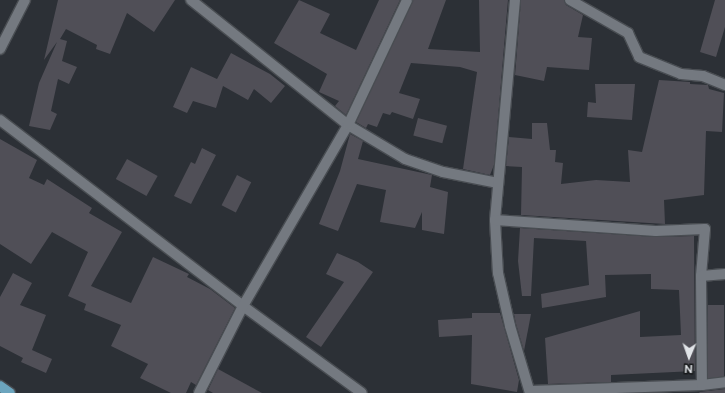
<!DOCTYPE html>
<html>
<head>
<meta charset="utf-8">
<style>
	body { margin:0 }
	#map { position:relative; width:725px; height:393px; overflow:hidden; background:#2c3036; font-family:"Public Sans",sans-serif }
	div>[style] { position:absolute }
	[style*='--x'] { left:calc(var(--x)*1px); top:calc(var(--y)*1px); width:calc(var(--w)*1px); rotate:calc(var(--a)*1deg) }
	.building>* { inset:0; background:#504f57; transform-origin:0 0 }
	.roads { filter:drop-shadow(1px 0 #494d52) drop-shadow(-1px 0 #494d52) drop-shadow(0 1px #494d52) drop-shadow(0 -1px #494d52) }
	.minor>* { height:10px; margin:-5px; padding:0 5px; transform-origin:5px; border-radius:5px; background:#747980 }
	.major>* { height:10px; margin:-5px; padding:0 5px; transform-origin:5px; border-radius:5px; background:#6ca5be }
	span { translate:-50% -50%; white-space:nowrap; text-align:center; line-height:1.15; -webkit-text-stroke:3px #16181a; paint-order:stroke }
	.north { position:absolute; left:669px; top:337px; width:40px; height:40px; -webkit-text-stroke:3px #16181a; paint-order:stroke; rotate:182deg; font-size:11px; font-weight:700; line-height:16px; text-align:center; color:#e1e4e8 }
	.north::after { content:''; display:block; margin:auto; width:14px; height:18px; background:#e1e4e8; clip-path:polygon(50% 0,100% 100%,50% 72%,0 100%) }
</style>
</head>
<body>
<div id="map">
	<div class="building">
		<i style="clip-path:polygon(58px 0,175px 0,154px 32px,127px 13px,110px 54px,96px 49px,97px 45px,66px 29px,60px 39px,67px 41px,62px 61px,77px 67px,69px 84px,58px 79px,51px 111px,57px 114px,50px 130px,29px 126px,39px 83px,57px 42px,44px 60px)"></i>
		<i style="clip-path:polygon(299px 0,330px 14px,320px 33px,356px 50px,379px 0,400px 0,346px 115px,335px 106px,339px 101px,319px 92px,327px 74px,274px 43px)"></i>
		<i style="clip-path:polygon(413px 0,446px 0,428px 49px,480px 52px,479px 0,508px 0,494px 165px,490px 175px,463px 169px,477px 72px,460px 67px,411px 63px,399px 93px,420px 99px,413px 119px,392px 112px,390px 115px,383px 113px,377px 127px,368px 124px,366px 128px,356px 122px)"></i>
		<i style="clip-path:polygon(521px 0,564px 0,566px 5px,583px 15px,578px 37px,592px 38px,589px 70px,547px 67px,544px 81px,515px 75px)"></i>
		<i style="clip-path:polygon(715px 0,725px 0,725px 27px,716px 57px,700px 52px)"></i>
		<i style="clip-path:polygon(231px 53px,270px 74px,285px 86px,271px 103px,254px 89px,248px 100px,223px 86px,216px 108px,193px 101px,187px 113px,173px 107px,191px 67px,217px 79px)"></i>
		<i style="clip-path:polygon(659px 80px,690px 82px,690px 84px,708px 85px,709px 89px,724px 93px,722px 132px,706px 131px,704px 195px,664px 200px,665px 224px,521px 215px,522px 167px,506px 166px,509px 137px,532px 139px,532px 123px,547px 123px,550px 150px,556px 150px,555px 162px,563px 163px,561px 184px,596px 180px,630px 182px,628px 150px,642px 152px)"></i>
		<i style="clip-path:polygon(595px 84px,635px 84px,632px 120px,587px 117px,588px 102px,596px 103px)"></i>
		<i style="left:418px;top:118px;width:30px;height:18px;rotate:15deg"></i>
		<i style="clip-path:polygon(350px 134px,363px 141px,358px 159px,432px 175px,430px 187px,448px 192px,444px 234px,422px 230px,422px 212px,415px 228px,380px 222px,386px 190px,357px 184px,338px 231px,319px 224px,340px 171px)"></i>
		<i style="clip-path:polygon(0 139px,37px 160px,29px 178px,44px 185px,47px 179px,92px 208px,89px 213px,122px 232px,91px 286px,131px 303px,153px 257px,189px 274px,187px 277px,210px 289px,235px 308px,196px 385px,191px 382px,186px 393px,171px 393px,140px 378px,148px 364px,111px 346px,121px 325px,84px 310px,86px 304px,68px 296px,88px 252px,52px 232px,31px 264px,0 244px)"></i>
		<i style="clip-path:polygon(202px 148px,216px 155px,191px 204px,174px 196px,191px 162px,195px 164px)"></i>
		<i style="left:127px;top:159px;width:35px;height:23px;rotate:29deg"></i>
		<i style="left:237px;top:175px;width:16px;height:34px;rotate:27deg"></i>
		<i style="clip-path:polygon(520px 228px,656px 237px,694px 236px,695px 371px,611px 375px,611px 382px,548px 384px,545px 338px,640px 311px,640px 337px,681px 335px,679px 290px,651px 289px,651px 274px,605px 275px,606px 297px,542px 308px,541px 294px,589px 285px,586px 241px,534px 238px,531px 296px,522px 296px,518px 261px)"></i>
		<i style="clip-path:polygon(337px 253px,358px 262px,373px 272px,321px 347px,306px 337px,344px 282px,326px 274px)"></i>
		<i style="clip-path:polygon(13px 273px,32px 283px,20px 305px,46px 315px,32px 350px,52px 359px,46px 373px,21px 362px,23px 358px,0 346px,0 297px)"></i>
		<i style="left:708px;top:305px;width:16px;height:73px"></i>
		<i style="clip-path:polygon(472px 313px,500px 313px,519px 380px,517px 392px,471px 384px,472px 335px,439px 337px,438px 320px,472px 318px)"></i>
		<i style="clip-path:polygon(514px 314px,531px 314px,524px 351px,516px 324px)"></i>
		<i style="clip-path:polygon(218px 369px,262px 393px,213px 393px,208px 390px)"></i>
		<i style="clip-path:polygon(725px 389px,725px 393px,700px 393px,699px 392px)"></i>
	</div>
	<div class="roads">
		<div class="minor">
			<i style="--x:191;--y:0;--w:201;--a:38.5"></i>
			<i style="--x:348;--y:125;--w:66;--a:30.8"></i>
			<i style="--x:405;--y:159;--w:40;--a:18.9"></i>
			<i style="--x:443;--y:172;--w:56;--a:11.3"></i>
			<i style="--x:515;--y:0;--w:221;--a:95.2"></i>
			<i style="--x:495;--y:220;--w:53;--a:86.8"></i>
			<i style="--x:498;--y:273;--w:54;--a:77.2"></i>
			<i style="--x:510;--y:326;--w:70;--a:73.4"></i>
			<i style="--x:570;--y:0;--w:67;--a:29.6"></i>
			<i style="--x:628;--y:33;--w:26;--a:65"></i>
			<i style="--x:639;--y:57;--w:45;--a:22"></i>
			<i style="--x:681;--y:74;--w:22;--a:5"></i>
			<i style="--x:703;--y:76;--w:24;--a:22"></i>
			<i style="--x:0;--y:49;--w:55;--a:-63"></i>
			<i style="--x:0;--y:120;--w:306;--a:37.4"></i>
			<i style="--x:243;--y:306;--w:147;--a:36.2"></i>
			<i style="--x:495;--y:220;--w:161;--a:3.9"></i>
			<i style="--x:656;--y:231;--w:49;--a:-2.3"></i>
			<i style="--x:705;--y:229;--w:47;--a:94.9"></i>
			<i style="--x:701;--y:276;--w:109;--a:89.5"></i>
			<i style="--x:701;--y:276;--w:24;--a:-5"></i>
			<i style="--x:530;--y:391;--w:172;--a:-2"></i>
			<i style="--x:702;--y:385;--w:23;--a:-7"></i>
			<i style="--x:199;--y:393;--w:97;--a:-63.2"></i>
			<i style="--x:243;--y:306;--w:209;--a:-59.9"></i>
			<i style="--x:348;--y:125;--w:138;--a:-64.7"></i>
		</div>
		<div class="major">
			<i style="--x:0;--y:386;--w:12;--a:35"></i>
		</div>
	</div>
	<div class="north">N</div>
</div>
</body>
</html>
